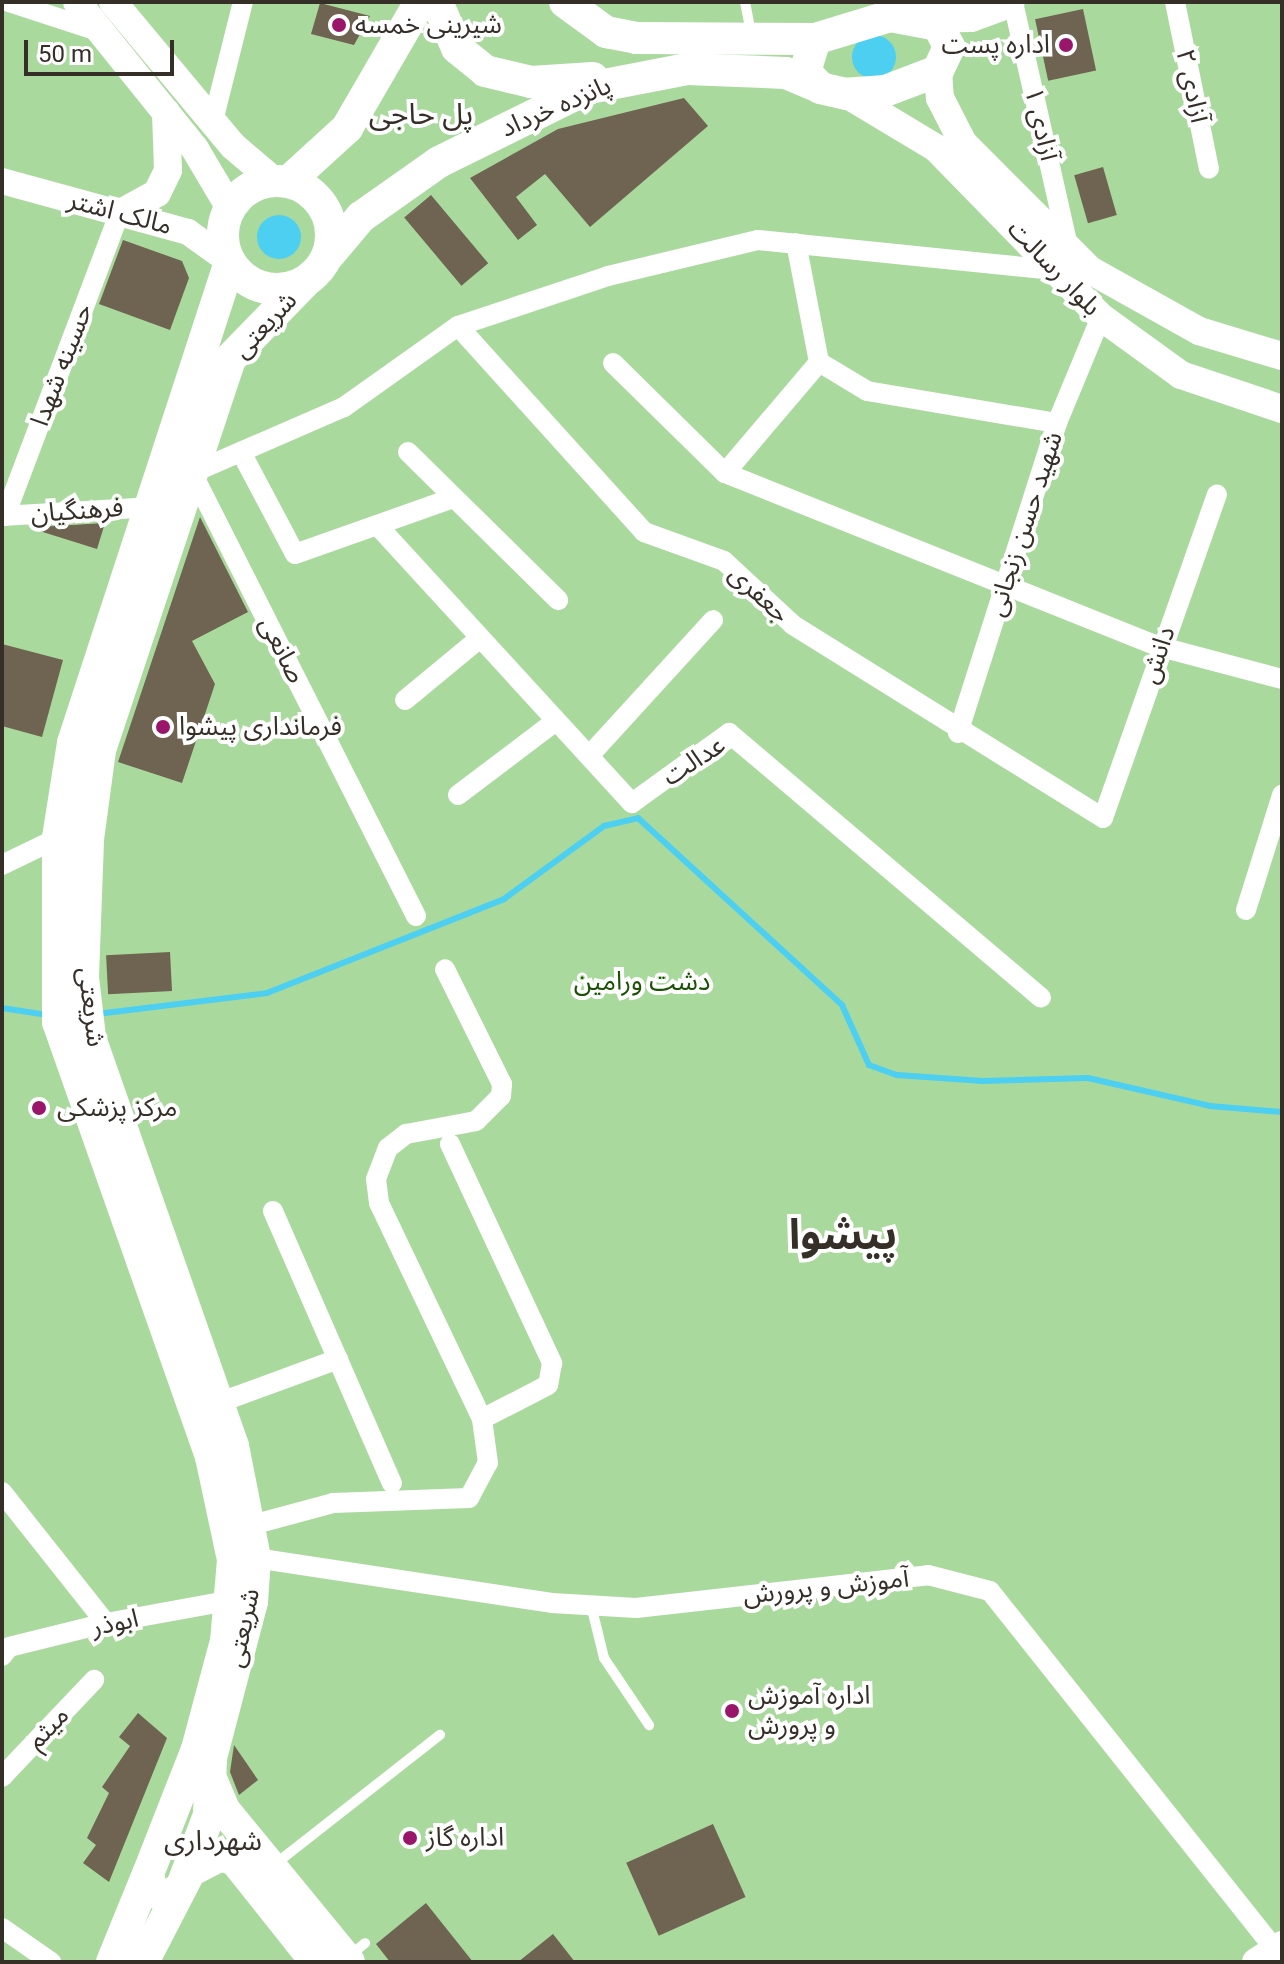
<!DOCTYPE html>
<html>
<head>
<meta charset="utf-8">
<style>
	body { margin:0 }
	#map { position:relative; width:1284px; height:1964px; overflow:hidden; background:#fef2e2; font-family:Roboto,"Noto Sans Arabic",sans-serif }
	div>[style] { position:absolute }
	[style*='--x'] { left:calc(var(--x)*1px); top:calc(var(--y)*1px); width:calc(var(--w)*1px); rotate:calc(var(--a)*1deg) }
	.green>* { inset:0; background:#aad99e; transform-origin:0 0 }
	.water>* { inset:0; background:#4ccff1 }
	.round { border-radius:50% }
	.stream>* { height:6px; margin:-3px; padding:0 3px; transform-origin:3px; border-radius:3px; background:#4ccff1 }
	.building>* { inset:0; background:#6f6351; transform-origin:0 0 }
	.service>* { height:10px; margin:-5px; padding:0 5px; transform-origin:5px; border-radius:5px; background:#fff }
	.minor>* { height:20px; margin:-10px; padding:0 10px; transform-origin:10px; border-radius:10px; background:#fff }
	.tertiary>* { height:26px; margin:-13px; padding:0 13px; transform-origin:13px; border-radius:13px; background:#fff }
	.secondary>* { height:28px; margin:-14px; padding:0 14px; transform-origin:14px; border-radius:14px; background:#fff }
	.primary>* { height:32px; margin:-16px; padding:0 16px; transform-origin:16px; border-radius:16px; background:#fff }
	.primary>.ring { margin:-16px; padding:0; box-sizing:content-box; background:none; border:32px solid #fff; border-radius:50% }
	.dots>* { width:22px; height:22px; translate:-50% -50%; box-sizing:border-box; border:4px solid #fff; border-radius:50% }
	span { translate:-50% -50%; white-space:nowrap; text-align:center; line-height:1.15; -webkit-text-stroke:8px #fff; paint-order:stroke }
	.poi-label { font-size:26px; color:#352f28 }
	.left { translate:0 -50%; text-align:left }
	.right { translate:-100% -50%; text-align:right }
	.street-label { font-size:26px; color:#352f28 }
	.park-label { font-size:26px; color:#185202 }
	.neighbourhood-label { font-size:28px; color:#352f28 }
	.quarter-label { font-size:30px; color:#352f28 }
	.town-label { font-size:42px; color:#352f28; font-weight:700 }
	.frame { position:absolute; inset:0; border:4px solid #352f28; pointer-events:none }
	.scale { position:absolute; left:24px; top:40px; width:150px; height:36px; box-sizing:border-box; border:4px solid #352f28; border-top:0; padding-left:10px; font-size:24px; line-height:28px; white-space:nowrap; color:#352f28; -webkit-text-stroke:6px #fff; paint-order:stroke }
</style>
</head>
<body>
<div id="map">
	<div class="green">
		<i style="left:2px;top:2px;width:1280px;height:1960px"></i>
	</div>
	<div class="water">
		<i class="round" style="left:852px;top:35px;width:44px;height:44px"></i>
		<i class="round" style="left:257px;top:215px;width:44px;height:44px"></i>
	</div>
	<div class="stream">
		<i style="--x:2;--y:1008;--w:47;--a:8.7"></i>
		<i style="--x:105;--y:1013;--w:163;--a:-7"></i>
		<i style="--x:267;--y:993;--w:255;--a:-21.6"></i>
		<i style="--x:504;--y:899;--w:124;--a:-36.1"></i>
		<i style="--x:604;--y:826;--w:35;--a:-13"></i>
		<i style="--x:638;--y:818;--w:277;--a:42.5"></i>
		<i style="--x:842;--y:1005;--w:66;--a:65.8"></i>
		<i style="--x:869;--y:1065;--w:30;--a:20"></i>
		<i style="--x:897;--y:1075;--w:86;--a:4"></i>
		<i style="--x:983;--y:1081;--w:105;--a:-1.6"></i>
		<i style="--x:1088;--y:1078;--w:125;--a:12.9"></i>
		<i style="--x:1210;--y:1106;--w:72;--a:4.8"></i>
	</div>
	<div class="building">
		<i style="clip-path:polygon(320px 3px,370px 16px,354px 45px,311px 34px)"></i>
		<i style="left:1083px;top:9px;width:63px;height:49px;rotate:78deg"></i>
		<i style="clip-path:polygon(684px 98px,708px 126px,590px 227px,545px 174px,516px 197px,537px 225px,518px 240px,470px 178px,558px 129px)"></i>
		<i style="left:1103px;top:167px;width:50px;height:30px;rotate:74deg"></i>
		<i style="left:431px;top:195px;width:89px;height:35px;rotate:50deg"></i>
		<i style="clip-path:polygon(123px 240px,182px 261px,189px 278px,170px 330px,99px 304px)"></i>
		<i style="clip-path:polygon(200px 517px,248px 612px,192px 641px,215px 684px,182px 783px,118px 762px)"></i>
		<i style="clip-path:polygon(105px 523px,97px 549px,30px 528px,38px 527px)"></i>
		<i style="clip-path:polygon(2px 644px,63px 660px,42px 737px,2px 726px)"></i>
		<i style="left:170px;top:952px;width:39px;height:64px;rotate:87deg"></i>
		<i style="clip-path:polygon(138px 1713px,167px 1738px,109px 1882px,83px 1863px,96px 1845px,87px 1838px,109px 1793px,102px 1787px,130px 1746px,119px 1737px)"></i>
		<i style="clip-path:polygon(234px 1745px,258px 1780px,239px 1795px,230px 1772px)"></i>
		<i style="left:713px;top:1824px;width:80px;height:95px;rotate:66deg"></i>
		<i style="clip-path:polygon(426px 1903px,473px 1962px,390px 1962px,376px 1944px)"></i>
		<i style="clip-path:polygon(553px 1934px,575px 1962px,518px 1962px)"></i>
	</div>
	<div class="service">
		<i style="--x:745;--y:2;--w:33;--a:79"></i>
		<i style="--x:591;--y:1605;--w:55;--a:76.2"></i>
		<i style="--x:604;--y:1658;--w:81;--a:56.1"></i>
		<i style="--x:274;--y:1865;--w:211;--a:-38.1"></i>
		<i style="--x:348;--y:1957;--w:22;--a:-39"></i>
	</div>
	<div class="minor">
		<i style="--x:9;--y:2;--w:100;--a:18.1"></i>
		<i style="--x:1013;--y:2;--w:251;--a:77.3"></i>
		<i style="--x:1175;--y:2;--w:170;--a:78.5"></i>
		<i style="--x:213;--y:121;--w:123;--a:-75.9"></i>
		<i style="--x:458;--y:326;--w:278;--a:47.9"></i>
		<i style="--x:644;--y:532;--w:85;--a:19.9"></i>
		<i style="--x:724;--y:561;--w:94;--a:42.8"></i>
		<i style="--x:793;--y:625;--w:365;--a:31.9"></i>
		<i style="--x:1103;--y:818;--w:343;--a:-70.6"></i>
		<i style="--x:819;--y:362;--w:56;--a:31.1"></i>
		<i style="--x:867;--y:391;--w:193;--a:9.6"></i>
		<i style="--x:613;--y:363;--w:157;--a:44.5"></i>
		<i style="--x:725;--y:473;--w:469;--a:21.8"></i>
		<i style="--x:1161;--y:647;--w:125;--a:14.8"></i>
		<i style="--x:241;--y:452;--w:115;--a:62.1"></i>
		<i style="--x:295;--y:554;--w:164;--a:-19.5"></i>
		<i style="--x:408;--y:452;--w:211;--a:44.6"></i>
		<i style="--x:725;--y:473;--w:145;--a:-49.7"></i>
		<i style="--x:819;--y:362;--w:121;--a:-100.9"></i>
		<i style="--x:2;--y:516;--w:151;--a:-3.4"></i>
		<i style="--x:5;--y:516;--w:323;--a:-69.3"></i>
		<i style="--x:378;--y:526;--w:376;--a:47.5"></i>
		<i style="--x:632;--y:803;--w:120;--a:-35.8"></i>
		<i style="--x:729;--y:733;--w:409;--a:40.3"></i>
		<i style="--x:405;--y:700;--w:97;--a:-39.6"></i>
		<i style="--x:958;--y:733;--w:325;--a:-72.3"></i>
		<i style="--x:1057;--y:423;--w:115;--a:-67.5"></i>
		<i style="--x:589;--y:756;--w:184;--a:-47.6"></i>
		<i style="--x:458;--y:795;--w:123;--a:-37.1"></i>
		<i style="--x:2;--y:865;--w:62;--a:-25.7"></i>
		<i style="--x:1246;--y:910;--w:121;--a:-72.6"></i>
		<i style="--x:416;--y:916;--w:496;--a:-116.8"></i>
		<i style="--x:192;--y:473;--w:166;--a:-23.5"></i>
		<i style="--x:344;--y:407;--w:140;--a:-35.4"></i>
		<i style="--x:458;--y:326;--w:158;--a:-18.4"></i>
		<i style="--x:608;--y:276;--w:154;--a:-13.5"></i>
		<i style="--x:758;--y:240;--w:295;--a:5.8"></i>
		<i style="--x:450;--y:1144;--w:242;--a:65"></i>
		<i style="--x:552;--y:1363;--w:22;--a:100"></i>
		<i style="--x:548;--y:1385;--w:74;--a:152.7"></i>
		<i style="--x:273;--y:1211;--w:297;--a:66.4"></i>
		<i style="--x:218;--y:1403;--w:128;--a:-20.1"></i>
		<i style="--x:2;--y:1492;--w:167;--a:51.6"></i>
		<i style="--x:248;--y:1526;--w:88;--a:-15.1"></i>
		<i style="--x:333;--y:1503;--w:136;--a:-2.1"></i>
		<i style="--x:469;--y:1498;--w:40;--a:-62"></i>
		<i style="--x:488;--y:1463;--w:44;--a:-97.8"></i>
		<i style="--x:482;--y:1419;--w:239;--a:-115.5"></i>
		<i style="--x:379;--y:1203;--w:24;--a:-97"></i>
		<i style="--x:376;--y:1179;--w:33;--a:-69"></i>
		<i style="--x:388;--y:1148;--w:23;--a:-38"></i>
		<i style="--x:406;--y:1134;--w:71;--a:-10.5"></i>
		<i style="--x:476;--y:1121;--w:35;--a:-45"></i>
		<i style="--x:501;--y:1096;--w:12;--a:-85"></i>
		<i style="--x:502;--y:1084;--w:128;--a:-116.4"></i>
		<i style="--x:255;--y:1558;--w:300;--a:8.6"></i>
		<i style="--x:552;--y:1603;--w:84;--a:3.4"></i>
		<i style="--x:636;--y:1608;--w:294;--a:-6.4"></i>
		<i style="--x:928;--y:1575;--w:64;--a:14.5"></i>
		<i style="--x:990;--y:1591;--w:458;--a:51.5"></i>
		<i style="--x:2;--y:1656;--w:11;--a:-52"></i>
		<i style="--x:9;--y:1647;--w:100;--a:-13.9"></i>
		<i style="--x:106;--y:1623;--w:128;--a:-10.3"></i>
		<i style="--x:2;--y:1777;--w:134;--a:-46.5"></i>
		<i style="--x:2;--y:1928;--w:60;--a:34.8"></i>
	</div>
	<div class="tertiary">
		<i style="--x:2;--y:181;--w:193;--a:15.3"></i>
		<i style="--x:188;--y:232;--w:52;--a:35.5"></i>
	</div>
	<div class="secondary">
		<i style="--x:77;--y:2;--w:189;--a:51.2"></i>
		<i style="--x:195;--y:149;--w:69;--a:59.3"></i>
		<i style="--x:113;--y:2;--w:187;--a:50.2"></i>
		<i style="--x:233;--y:146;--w:52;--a:40.4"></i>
		<i style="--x:938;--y:71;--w:27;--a:86"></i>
		<i style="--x:940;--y:98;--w:51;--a:62.9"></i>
		<i style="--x:963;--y:143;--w:180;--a:45"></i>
		<i style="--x:1090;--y:270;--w:125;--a:29.2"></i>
		<i style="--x:1199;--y:331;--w:87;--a:16.8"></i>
		<i style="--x:846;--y:94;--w:105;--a:31"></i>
		<i style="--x:936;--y:148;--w:236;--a:45.7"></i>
		<i style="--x:1101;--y:317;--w:99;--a:35.9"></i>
		<i style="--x:1181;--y:375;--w:107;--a:18.6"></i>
		<i style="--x:119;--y:214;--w:43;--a:-28.9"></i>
		<i style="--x:157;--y:193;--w:25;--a:-64"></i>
		<i style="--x:168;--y:170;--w:58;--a:-92"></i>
		<i style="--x:1256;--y:1962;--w:31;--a:-33"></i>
	</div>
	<div class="primary">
		<i style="--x:437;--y:2;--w:50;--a:66.5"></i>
		<i style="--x:457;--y:48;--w:36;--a:39"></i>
		<i style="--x:485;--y:71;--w:47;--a:13.4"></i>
		<i style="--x:531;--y:82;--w:62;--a:-3.7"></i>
		<i style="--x:565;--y:2;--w:51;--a:36.2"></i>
		<i style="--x:606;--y:32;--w:31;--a:11"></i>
		<i style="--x:636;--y:38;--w:179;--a:0.3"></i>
		<i style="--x:890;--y:16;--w:49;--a:10.6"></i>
		<i style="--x:938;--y:25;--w:25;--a:63"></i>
		<i style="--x:949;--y:47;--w:26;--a:115"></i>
		<i style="--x:938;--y:71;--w:57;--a:159.3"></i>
		<i style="--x:885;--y:91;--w:39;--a:176"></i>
		<i style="--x:846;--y:94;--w:26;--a:-167"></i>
		<i style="--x:821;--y:88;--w:23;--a:-135"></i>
		<i style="--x:805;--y:72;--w:34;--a:-73"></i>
		<i style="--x:815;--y:39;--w:78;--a:-17"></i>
		<i style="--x:917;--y:17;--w:54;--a:-1.1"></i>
		<i style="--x:971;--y:16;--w:40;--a:-20.2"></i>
		<i class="ring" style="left:223px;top:181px;width:76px;height:76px"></i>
		<i style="--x:289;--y:181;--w:79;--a:-42.4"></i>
		<i style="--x:347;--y:128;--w:146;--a:-59.9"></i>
		<i style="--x:328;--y:256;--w:51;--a:-49.8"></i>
		<i style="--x:361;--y:217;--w:95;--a:-35.2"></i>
		<i style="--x:439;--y:162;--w:167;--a:-26.3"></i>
		<i style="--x:589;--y:88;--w:100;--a:-11"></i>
		<i style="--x:687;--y:69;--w:99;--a:2.3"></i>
		<i style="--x:786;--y:73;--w:38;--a:23"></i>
		<i style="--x:230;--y:262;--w:506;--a:108.08"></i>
		<i style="--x:73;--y:743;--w:96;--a:99"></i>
		<i style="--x:58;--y:838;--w:184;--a:90"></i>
		<i style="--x:58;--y:1022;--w:461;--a:70.6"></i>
		<i style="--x:211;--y:1457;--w:105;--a:77.9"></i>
		<i style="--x:233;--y:1560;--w:81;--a:94.9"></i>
		<i style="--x:226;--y:1641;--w:112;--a:105"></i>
		<i style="--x:197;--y:1749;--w:134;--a:111.4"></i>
		<i style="--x:148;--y:1874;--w:17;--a:77"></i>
		<i style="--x:152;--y:1891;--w:15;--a:23"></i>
		<i style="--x:166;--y:1897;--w:17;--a:-31"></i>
		<i style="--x:181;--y:1888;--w:78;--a:-69"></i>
		<i style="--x:209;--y:1815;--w:57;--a:-88"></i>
		<i style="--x:211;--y:1758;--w:161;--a:-75.3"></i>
		<i style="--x:252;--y:1602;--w:44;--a:-86.1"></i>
		<i style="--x:255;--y:1558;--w:114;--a:-101.1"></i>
		<i style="--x:233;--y:1446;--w:433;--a:-109.3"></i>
		<i style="--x:90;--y:1037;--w:60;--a:-96.7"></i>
		<i style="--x:83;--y:977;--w:138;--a:-87.9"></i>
		<i style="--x:88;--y:839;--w:90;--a:-82.3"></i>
		<i style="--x:100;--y:750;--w:412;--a:-71.6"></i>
		<i style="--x:230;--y:359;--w:106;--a:-45.8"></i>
		<i style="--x:212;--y:1781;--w:33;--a:67"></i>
		<i style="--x:225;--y:1811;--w:195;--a:50.6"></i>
		<i style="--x:112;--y:1962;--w:95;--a:-67.8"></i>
		<i style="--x:143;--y:1962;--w:102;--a:-62.7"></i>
		<i style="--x:190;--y:1871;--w:35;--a:-27"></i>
		<i style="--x:221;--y:1855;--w:15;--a:20"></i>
		<i style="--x:235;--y:1860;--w:130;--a:51.5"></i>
	</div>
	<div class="dots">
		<i style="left:339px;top:25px;background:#99166a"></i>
		<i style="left:1066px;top:45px;background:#99166a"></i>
		<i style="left:163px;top:727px;background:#99166a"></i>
		<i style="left:39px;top:1108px;background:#99166a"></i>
		<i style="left:732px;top:1711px;background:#99166a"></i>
		<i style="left:410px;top:1838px;background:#99166a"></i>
	</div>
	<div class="poi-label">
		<span class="left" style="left:355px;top:25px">شیرینی خمسه</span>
		<span class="right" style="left:1050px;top:45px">اداره پست</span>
		<span class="left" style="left:179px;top:727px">فرمانداری پیشوا</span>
		<span class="left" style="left:57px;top:1108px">مرکز پزشکی</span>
		<span class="left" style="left:748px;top:1711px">اداره آموزش<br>و پرورش</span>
		<span class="left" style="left:426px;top:1838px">اداره گاز</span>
	</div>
	<div class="street-label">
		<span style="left:1192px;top:86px;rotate:78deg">آزادی ۲</span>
		<span style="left:556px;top:107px;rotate:-23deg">پانزده خرداد</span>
		<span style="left:1041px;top:124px;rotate:77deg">آزادی ۱</span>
		<span style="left:120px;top:213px;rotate:15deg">مالک اشتر</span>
		<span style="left:1054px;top:268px;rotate:46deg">بلوار رسالت</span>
		<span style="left:265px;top:325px;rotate:-47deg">شریعتی</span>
		<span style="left:62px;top:365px;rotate:-69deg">حسینه شهدا</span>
		<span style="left:77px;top:511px;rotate:-4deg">فرهنگیان</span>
		<span style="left:1025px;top:524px;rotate:-72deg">شهید حسن زنجانی</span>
		<span style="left:759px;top:594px;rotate:43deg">جعفری</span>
		<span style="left:282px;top:650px;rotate:63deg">صانعی</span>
		<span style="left:1158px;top:655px;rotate:-71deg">دانش</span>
		<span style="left:694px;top:761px;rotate:-33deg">عدالت</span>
		<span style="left:91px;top:1007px;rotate:83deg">شریعتی</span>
		<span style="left:826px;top:1587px;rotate:-6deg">آموزش و پرورش</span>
		<span style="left:115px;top:1623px;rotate:-12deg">ابوذر</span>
		<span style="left:243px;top:1628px;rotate:-78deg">شریعتی</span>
		<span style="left:48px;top:1728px;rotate:-46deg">میثم</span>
	</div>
	<div class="park-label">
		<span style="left:642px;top:982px">دشت ورامین</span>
	</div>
	<div class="neighbourhood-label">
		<span style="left:213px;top:1841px">شهرداری</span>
	</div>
	<div class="quarter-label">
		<span style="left:421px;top:114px">پل حاجی</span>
	</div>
	<div class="town-label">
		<span style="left:843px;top:1235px">پیشوا</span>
	</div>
	<div class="frame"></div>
	<div class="scale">50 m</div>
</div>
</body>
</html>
